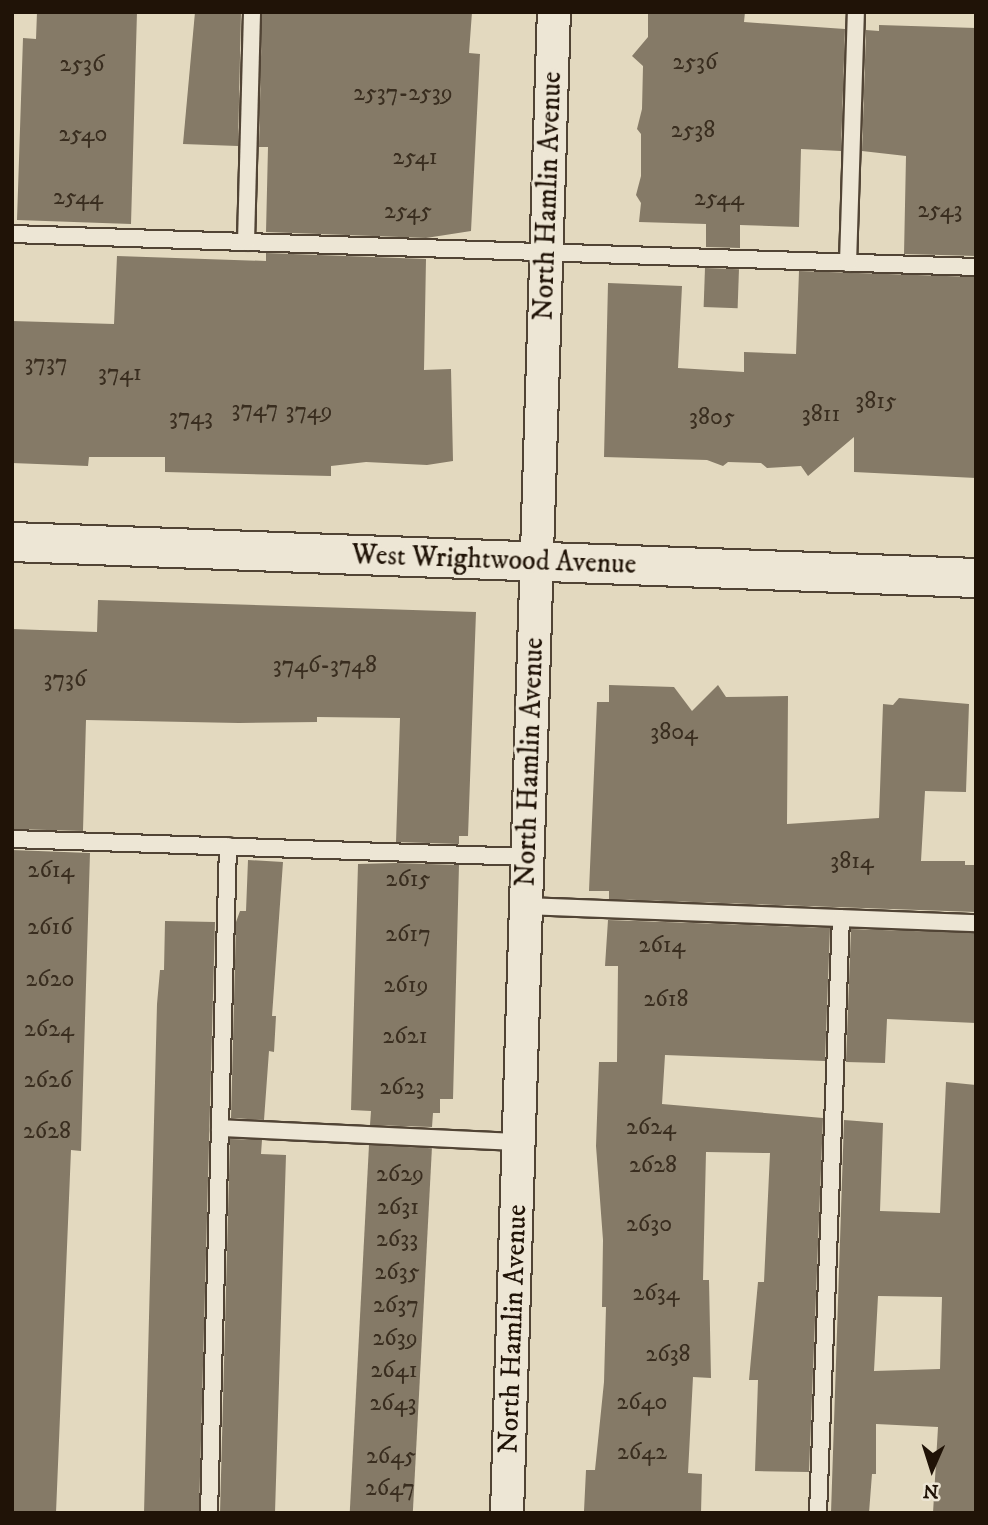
<!DOCTYPE html>
<html>
<head>
<meta charset="utf-8">
<style>
	body { margin:0 }
	#map { position:relative; width:988px; height:1525px; overflow:hidden; background:#e3d9bf; font-family:"IM FELL DW Pica",serif }
	div>[style] { position:absolute }
	[style*='--x'] { left:calc(var(--x)*1px); top:calc(var(--y)*1px); width:calc(var(--w)*1px); rotate:calc(var(--a)*1deg) }
	.building>* { inset:0; background:#857a67; transform-origin:0 0 }
	.roads { filter:drop-shadow(2px 0 #514435) drop-shadow(-2px 0 #514435) drop-shadow(0 2px #514435) drop-shadow(0 -2px #514435) }
	.service>* { height:16px; margin:-8px; padding:0 8px; transform-origin:8px; border-radius:8px; background:#ede6d5 }
	.minor>* { height:32px; margin:-16px; padding:0 16px; transform-origin:16px; border-radius:16px; background:#ede6d5 }
	.tertiary>* { height:38px; margin:-19px; padding:0 19px; transform-origin:19px; border-radius:19px; background:#ede6d5 }
	span { translate:-50% -50%; white-space:nowrap; text-align:center; line-height:1.15; -webkit-text-stroke:6px #ede6d5; paint-order:stroke }
	.number-label { font-size:24px; color:#392d1f }
	.number-label span { -webkit-text-stroke-width:0 }
	.street-label { font-size:28px; color:#201307 }
	.frame { position:absolute; inset:0; border:14px solid #201307; pointer-events:none }
	.north { position:absolute; left:897px; top:1434px; width:70px; height:70px; -webkit-text-stroke:5px #ede6d5; paint-order:stroke; rotate:183deg; font-size:19px; font-weight:700; line-height:28px; text-align:center; color:#201307 }
	.north::after { content:''; display:block; margin:auto; width:24px; height:32px; background:#201307; clip-path:polygon(50% 0,100% 100%,50% 72%,0 100%) }
</style>
</head>
<body>
<div id="map">
	<div class="building">
		<i style="clip-path:polygon(37px 12px,137px 12px,131px 224px,17px 220px,23px 38px,36px 39px)"></i>
		<i style="clip-path:polygon(195px 12px,241px 12px,238px 146px,183px 144px)"></i>
		<i style="clip-path:polygon(262px 12px,472px 12px,469px 53px,480px 54px,471px 231px,426px 238px,266px 232px,268px 147px,259px 147px)"></i>
		<i style="clip-path:polygon(648px 12px,745px 12px,744px 22px,845px 29px,841px 151px,801px 149px,799px 227px,740px 225px,740px 248px,706px 247px,706px 224px,639px 222px,641px 203px,636px 195px,641px 176px,641px 134px,637px 129px,642px 109px,643px 66px,632px 56px,648px 37px)"></i>
		<i style="clip-path:polygon(879px 25px,976px 28px,976px 256px,904px 254px,906px 156px,862px 151px,866px 30px,879px 31px)"></i>
		<i style="clip-path:polygon(266px 253px,426px 259px,424px 370px,451px 369px,453px 461px,427px 465px,366px 462px,331px 466px,331px 476px,165px 472px,165px 457px,89px 457px,88px 466px,12px 463px,12px 321px,114px 324px,117px 256px,266px 261px)"></i>
		<i style="left:705px;top:268px;width:34px;height:39px;rotate:2deg"></i>
		<i style="clip-path:polygon(799px 271px,976px 277px,976px 478px,854px 472px,854px 437px,808px 476px,801px 466px,767px 468px,761px 463px,728px 462px,723px 466px,707px 460px,604px 457px,608px 283px,682px 286px,678px 368px,744px 372px,744px 352px,796px 354px)"></i>
		<i style="clip-path:polygon(98px 600px,476px 612px,468px 836px,459px 836px,459px 844px,396px 842px,400px 718px,317px 717px,317px 722px,239px 723px,86px 720px,83px 831px,12px 829px,12px 629px,97px 632px)"></i>
		<i style="clip-path:polygon(609px 685px,674px 687px,692px 711px,718px 685px,726px 697px,788px 696px,787px 824px,879px 818px,883px 704px,893px 705px,899px 698px,969px 704px,966px 792px,925px 791px,921px 861px,965px 861px,965px 865px,976px 865px,976px 912px,609px 899px,609px 891px,589px 891px,597px 702px,609px 702px)"></i>
		<i style="clip-path:polygon(12px 850px,90px 853px,81px 1151px,71px 1150px,56px 1513px,12px 1513px)"></i>
		<i style="clip-path:polygon(248px 860px,283px 862px,272px 1016px,276px 1016px,274px 1052px,269px 1051px,264px 1120px,231px 1118px,236px 922px,240px 911px,246px 911px)"></i>
		<i style="clip-path:polygon(396px 863px,459px 865px,453px 1099px,440px 1099px,440px 1113px,433px 1113px,432px 1127px,370px 1125px,371px 1111px,351px 1110px,358px 864px)"></i>
		<i style="clip-path:polygon(608px 920px,830px 928px,825px 1061px,665px 1055px,662px 1104px,823px 1118px,809px 1472px,755px 1471px,758px 1380px,749px 1380px,758px 1282px,764px 1282px,770px 1153px,706px 1152px,703px 1280px,709px 1280px,711px 1378px,693px 1377px,688px 1473px,702px 1474px,701px 1513px,584px 1511px,586px 1470px,595px 1470px,604px 1382px,606px 1307px,602px 1307px,603px 1240px,596px 1146px,599px 1062px,617px 1062px,618px 966px,605px 966px)"></i>
		<i style="clip-path:polygon(165px 921px,215px 922px,199px 1513px,144px 1513px,157px 1004px,160px 970px,164px 970px)"></i>
		<i style="clip-path:polygon(851px 929px,976px 933px,976px 1023px,887px 1019px,885px 1063px,846px 1062px)"></i>
		<i style="clip-path:polygon(evenodd,946px 1082px,976px 1085px,976px 1513px,933px 1513px,938px 1427px,876px 1424px,876px 1474px,872px 1474px,869px 1513px,831px 1513px,844px 1120px,883px 1123px,880px 1211px,940px 1213px,946px 1082px,878px 1296px,942px 1297px,940px 1369px,874px 1371px,878px 1296px)"></i>
		<i style="clip-path:polygon(230px 1139px,262px 1140px,261px 1154px,286px 1155px,275px 1513px,220px 1513px)"></i>
		<i style="left:369px;top:1145px;width:63px;height:368px;rotate:3deg"></i>
	</div>
	<div class="roads">
		<div class="service">
			<i style="--x:12;--y:234;--w:965;--a:1.96"></i>
			<i style="--x:246;--y:242;--w:230;--a:-88.5"></i>
			<i style="--x:848;--y:263;--w:251;--a:-88.2"></i>
			<i style="--x:12;--y:839;--w:516;--a:2"></i>
			<i style="--x:526;--y:906;--w:450;--a:2.2"></i>
			<i style="--x:220;--y:1128;--w:299;--a:2.7"></i>
			<i style="--x:209;--y:1513;--w:667;--a:-88.37"></i>
			<i style="--x:818;--y:1513;--w:595;--a:-87.79"></i>
		</div>
		<div class="minor">
			<i style="--x:507;--y:1513;--w:1502;--a:-88.21"></i>
		</div>
		<div class="tertiary">
			<i style="--x:12;--y:542;--w:965;--a:2.14"></i>
		</div>
	</div>
	<div class="number-label">
		<span style="left:695px;top:63px">2536</span>
		<span style="left:82px;top:65px">2536</span>
		<span style="left:403px;top:94px">2537-2539</span>
		<span style="left:693px;top:131px">2538</span>
		<span style="left:83px;top:135px">2540</span>
		<span style="left:415px;top:158px">2541</span>
		<span style="left:78px;top:198px">2544</span>
		<span style="left:719px;top:199px">2544</span>
		<span style="left:940px;top:211px">2543</span>
		<span style="left:408px;top:212px">2545</span>
		<span style="left:46px;top:364px">3737</span>
		<span style="left:120px;top:374px">3741</span>
		<span style="left:876px;top:402px">3815</span>
		<span style="left:255px;top:410px">3747</span>
		<span style="left:309px;top:412px">3749</span>
		<span style="left:821px;top:415px">3811</span>
		<span style="left:191px;top:418px">3743</span>
		<span style="left:712px;top:418px">3805</span>
		<span style="left:325px;top:666px">3746-3748</span>
		<span style="left:65px;top:680px">3736</span>
		<span style="left:674px;top:733px">3804</span>
		<span style="left:852px;top:862px">3814</span>
		<span style="left:51px;top:871px">2614</span>
		<span style="left:408px;top:880px">2615</span>
		<span style="left:50px;top:928px">2616</span>
		<span style="left:408px;top:935px">2617</span>
		<span style="left:662px;top:946px">2614</span>
		<span style="left:50px;top:980px">2620</span>
		<span style="left:406px;top:986px">2619</span>
		<span style="left:666px;top:1000px">2618</span>
		<span style="left:49px;top:1030px">2624</span>
		<span style="left:405px;top:1037px">2621</span>
		<span style="left:48px;top:1081px">2626</span>
		<span style="left:402px;top:1088px">2623</span>
		<span style="left:651px;top:1128px">2624</span>
		<span style="left:47px;top:1132px">2628</span>
		<span style="left:653px;top:1166px">2628</span>
		<span style="left:400px;top:1175px">2629</span>
		<span style="left:398px;top:1208px">2631</span>
		<span style="left:649px;top:1225px">2630</span>
		<span style="left:397px;top:1240px">2633</span>
		<span style="left:397px;top:1273px">2635</span>
		<span style="left:656px;top:1294px">2634</span>
		<span style="left:396px;top:1306px">2637</span>
		<span style="left:395px;top:1339px">2639</span>
		<span style="left:668px;top:1355px">2638</span>
		<span style="left:394px;top:1371px">2641</span>
		<span style="left:642px;top:1403px">2640</span>
		<span style="left:393px;top:1404px">2643</span>
		<span style="left:642px;top:1453px">2642</span>
		<span style="left:391px;top:1457px">2645</span>
		<span style="left:390px;top:1489px">2647</span>
	</div>
	<div class="street-label">
		<span style="left:548px;top:196px;rotate:-88deg">North Hamlin Avenue</span>
		<span style="left:494px;top:560px;rotate:2deg">West Wrightwood Avenue</span>
		<span style="left:530px;top:762px;rotate:-88deg">North Hamlin Avenue</span>
		<span style="left:513px;top:1329px;rotate:-88deg">North Hamlin Avenue</span>
	</div>
	<div class="frame"></div>
	<div class="north">N</div>
</div>
</body>
</html>
